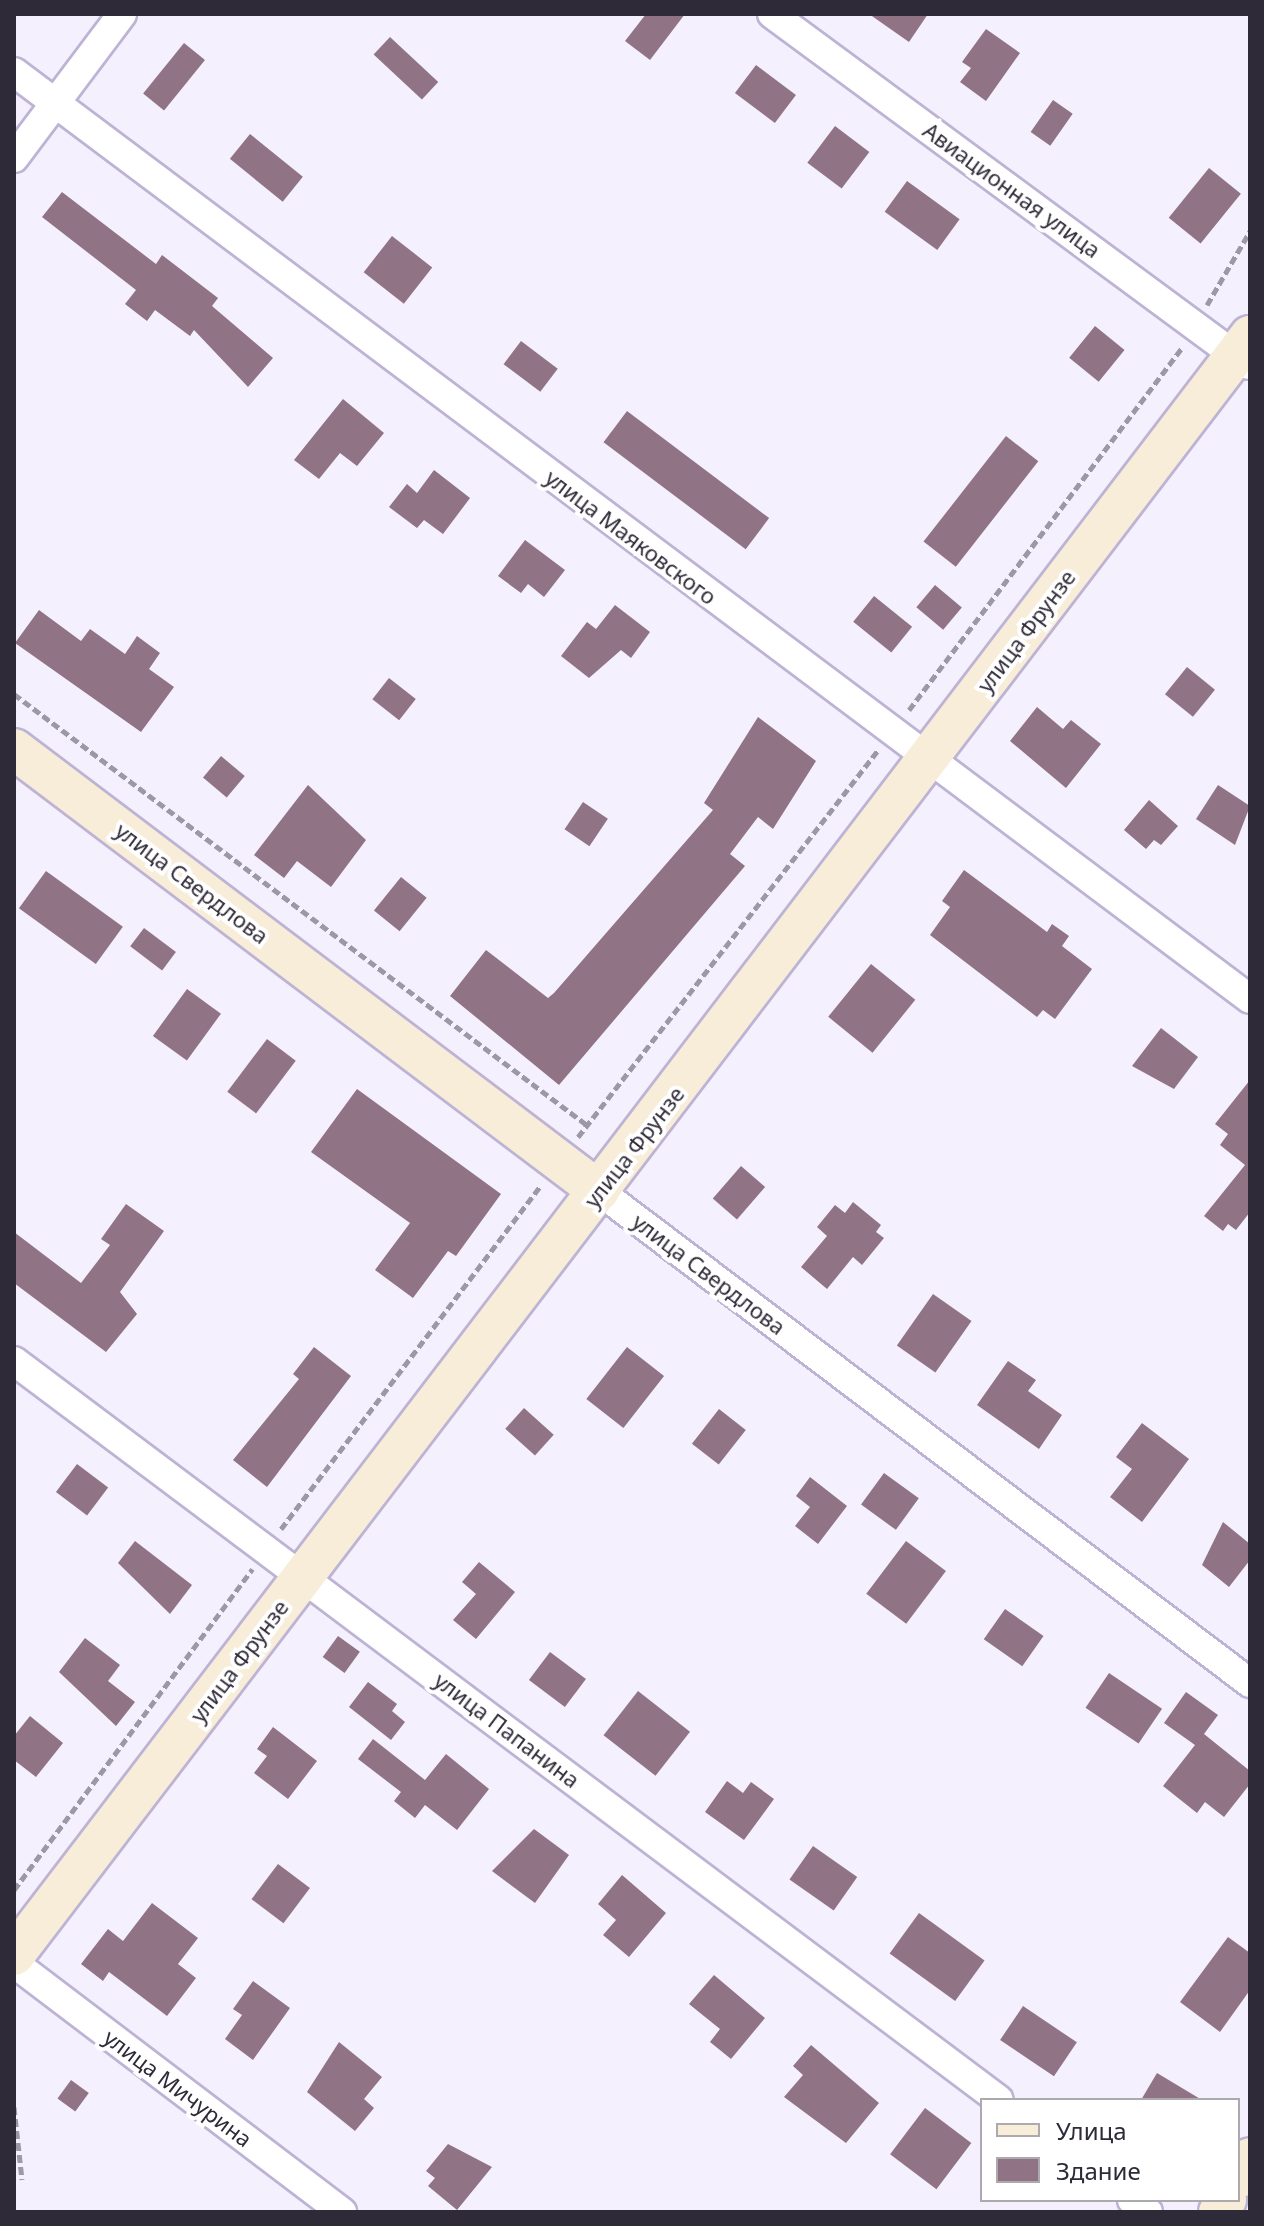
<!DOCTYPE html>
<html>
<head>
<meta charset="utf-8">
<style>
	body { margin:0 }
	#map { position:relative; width:1264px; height:2226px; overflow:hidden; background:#f4f0fd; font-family:"Noto Sans",sans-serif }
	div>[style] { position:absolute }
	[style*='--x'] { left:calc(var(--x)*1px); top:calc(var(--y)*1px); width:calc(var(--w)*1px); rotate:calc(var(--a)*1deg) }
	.building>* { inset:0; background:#917386; transform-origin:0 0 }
	.path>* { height:5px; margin-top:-2.5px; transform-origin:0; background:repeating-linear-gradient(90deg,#9d98a5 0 8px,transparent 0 12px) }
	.roads { filter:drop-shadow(2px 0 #bdb3d4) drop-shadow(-2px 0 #bdb3d4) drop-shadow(0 2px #bdb3d4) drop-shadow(0 -2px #bdb3d4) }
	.street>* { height:28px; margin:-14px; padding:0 14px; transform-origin:14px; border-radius:14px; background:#fff }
	.secondary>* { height:40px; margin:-20px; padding:0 20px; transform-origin:20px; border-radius:20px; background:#f8edd8 }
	span { translate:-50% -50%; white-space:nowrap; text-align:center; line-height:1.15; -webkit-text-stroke:8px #fff; paint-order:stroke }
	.street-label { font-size:22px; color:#2f2a37 }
	.frame { position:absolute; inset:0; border:16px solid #2f2a37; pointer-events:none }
	.legend { position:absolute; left:980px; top:2098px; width:260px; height:104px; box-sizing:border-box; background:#fff; border:2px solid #acaaaf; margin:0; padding:10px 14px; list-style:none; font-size:24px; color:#2f2a37 }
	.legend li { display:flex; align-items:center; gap:16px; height:40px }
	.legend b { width:40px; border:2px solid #acaaaf }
</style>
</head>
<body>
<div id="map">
	<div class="building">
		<i style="clip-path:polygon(646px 14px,685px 14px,650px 60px,625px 41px)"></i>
		<i style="clip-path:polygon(869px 14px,928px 14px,909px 42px)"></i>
		<i style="clip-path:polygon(986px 29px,1020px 53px,986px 101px,960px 82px,971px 68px,962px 62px)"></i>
		<i style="left:390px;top:37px;width:66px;height:24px;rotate:43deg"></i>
		<i style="left:184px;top:43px;width:27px;height:65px;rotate:39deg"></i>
		<i style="left:756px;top:65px;width:50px;height:35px;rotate:37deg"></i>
		<i style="left:1053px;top:100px;width:24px;height:39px;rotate:35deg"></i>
		<i style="left:835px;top:126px;width:43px;height:46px;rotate:37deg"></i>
		<i style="left:250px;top:134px;width:68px;height:32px;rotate:39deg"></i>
		<i style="left:1209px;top:168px;width:41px;height:64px;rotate:39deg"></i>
		<i style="left:907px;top:181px;width:65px;height:38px;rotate:36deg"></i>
		<i style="clip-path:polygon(62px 192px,156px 264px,162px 255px,218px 298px,212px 306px,273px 358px,248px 387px,194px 330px,190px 336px,155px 310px,147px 321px,125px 304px,136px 290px,42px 217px)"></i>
		<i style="left:392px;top:236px;width:51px;height:46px;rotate:38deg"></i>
		<i style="left:1095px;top:326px;width:38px;height:41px;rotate:39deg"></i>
		<i style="left:521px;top:341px;width:46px;height:29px;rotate:37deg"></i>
		<i style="clip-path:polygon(343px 399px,384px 433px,357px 466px,340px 453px,319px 479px,294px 460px)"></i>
		<i style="left:627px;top:411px;width:178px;height:39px;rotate:37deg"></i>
		<i style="left:1006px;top:436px;width:41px;height:134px;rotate:38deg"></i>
		<i style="clip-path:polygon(434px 470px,470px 498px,443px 534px,424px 520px,417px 528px,389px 507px,407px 484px,417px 493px)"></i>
		<i style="clip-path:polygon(525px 540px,565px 570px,544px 597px,528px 584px,521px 593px,498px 576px)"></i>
		<i style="left:935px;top:585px;width:35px;height:29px;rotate:40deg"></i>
		<i style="left:874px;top:596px;width:49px;height:33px;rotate:39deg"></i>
		<i style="clip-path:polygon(615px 605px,650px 632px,631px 658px,621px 650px,589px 678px,561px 656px,587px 622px,596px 629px)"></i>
		<i style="clip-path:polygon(39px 610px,81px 641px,90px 629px,125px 654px,137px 636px,160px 653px,149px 669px,174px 687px,141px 732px,15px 643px)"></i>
		<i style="left:1187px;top:667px;width:36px;height:35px;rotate:39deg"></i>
		<i style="left:389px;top:678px;width:34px;height:27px;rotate:38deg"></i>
		<i style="clip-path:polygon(1037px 707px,1063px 729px,1071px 720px,1101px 744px,1066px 788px,1010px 741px)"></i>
		<i style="clip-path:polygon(758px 717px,816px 761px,773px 829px,758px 817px,730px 854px,745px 866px,559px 1085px,450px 996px,486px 950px,548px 998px,554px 993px,713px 810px,704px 803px)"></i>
		<i style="left:221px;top:756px;width:31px;height:28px;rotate:40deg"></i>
		<i style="clip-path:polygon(308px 785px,366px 840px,331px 887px,297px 861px,284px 878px,254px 855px)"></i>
		<i style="clip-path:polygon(1218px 785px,1250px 806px,1235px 845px,1196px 819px)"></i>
		<i style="clip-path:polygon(1149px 800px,1178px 826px,1161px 845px,1154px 840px,1146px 849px,1124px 830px)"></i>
		<i style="left:583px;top:802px;width:30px;height:33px;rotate:34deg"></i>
		<i style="clip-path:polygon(964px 870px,1047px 932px,1052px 924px,1069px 936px,1062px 946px,1092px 969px,1055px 1019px,1043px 1010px,1037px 1017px,930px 935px,950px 907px,942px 901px)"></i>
		<i style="left:46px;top:871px;width:95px;height:46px;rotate:36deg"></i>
		<i style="left:401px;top:877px;width:33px;height:43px;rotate:39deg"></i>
		<i style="left:144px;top:928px;width:40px;height:23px;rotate:37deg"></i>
		<i style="left:871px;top:964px;width:57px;height:68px;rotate:39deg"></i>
		<i style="left:187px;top:989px;width:42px;height:58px;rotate:36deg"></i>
		<i style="clip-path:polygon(1161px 1028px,1198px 1057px,1174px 1089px,1132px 1066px)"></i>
		<i style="left:267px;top:1039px;width:36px;height:66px;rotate:37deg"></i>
		<i style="clip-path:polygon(1250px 1080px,1250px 1212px,1236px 1230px,1228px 1224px,1223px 1231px,1204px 1216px,1245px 1165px,1220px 1145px,1228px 1134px,1215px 1124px)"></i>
		<i style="clip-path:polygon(357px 1089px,501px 1194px,456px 1256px,448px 1251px,413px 1298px,375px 1270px,410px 1223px,311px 1152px)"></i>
		<i style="left:741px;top:1166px;width:32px;height:43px;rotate:41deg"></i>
		<i style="clip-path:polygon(853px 1202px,881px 1225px,876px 1232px,884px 1238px,862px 1265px,853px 1257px,827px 1289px,801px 1267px,827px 1236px,817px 1227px,835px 1205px,845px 1213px)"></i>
		<i style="clip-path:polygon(126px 1204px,164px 1231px,120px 1292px,137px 1314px,106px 1352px,14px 1283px,14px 1232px,81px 1283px,110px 1245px,101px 1239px)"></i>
		<i style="left:933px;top:1294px;width:47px;height:63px;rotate:35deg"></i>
		<i style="clip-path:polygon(314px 1347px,351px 1376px,267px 1487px,233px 1460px,299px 1379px,293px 1374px)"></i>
		<i style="left:627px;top:1347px;width:47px;height:66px;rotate:38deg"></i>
		<i style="clip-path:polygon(1008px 1361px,1036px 1380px,1028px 1391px,1062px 1415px,1039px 1449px,977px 1405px)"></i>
		<i style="left:524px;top:1408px;width:40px;height:28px;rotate:42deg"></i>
		<i style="left:719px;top:1409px;width:34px;height:44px;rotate:38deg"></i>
		<i style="clip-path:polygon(1142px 1423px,1189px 1459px,1142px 1522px,1110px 1497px,1132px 1469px,1116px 1457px)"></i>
		<i style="left:77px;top:1464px;width:39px;height:35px;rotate:37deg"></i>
		<i style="left:884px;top:1473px;width:43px;height:39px;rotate:36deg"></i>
		<i style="clip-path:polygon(810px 1477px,847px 1506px,818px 1544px,795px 1526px,810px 1507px,796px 1496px)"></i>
		<i style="clip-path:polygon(1223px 1522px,1250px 1544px,1250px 1560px,1229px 1587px,1202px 1565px)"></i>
		<i style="clip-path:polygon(135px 1541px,192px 1585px,170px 1614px,118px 1563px)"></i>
		<i style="left:906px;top:1541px;width:50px;height:66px;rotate:37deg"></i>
		<i style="clip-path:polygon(479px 1562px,515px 1592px,476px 1639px,453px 1620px,476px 1594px,462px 1582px)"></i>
		<i style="left:1005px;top:1609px;width:47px;height:37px;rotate:35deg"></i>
		<i style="left:338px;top:1636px;width:27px;height:26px;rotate:36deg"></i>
		<i style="clip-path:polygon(85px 1638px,120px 1665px,108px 1681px,135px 1702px,116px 1726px,59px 1672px)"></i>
		<i style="left:550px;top:1652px;width:45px;height:35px;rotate:37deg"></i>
		<i style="left:1109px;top:1673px;width:64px;height:42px;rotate:34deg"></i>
		<i style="clip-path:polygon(368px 1682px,397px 1704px,392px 1711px,405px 1722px,391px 1740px,349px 1707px)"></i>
		<i style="left:638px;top:1691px;width:66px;height:56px;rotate:38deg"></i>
		<i style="clip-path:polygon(1186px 1692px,1218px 1715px,1204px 1734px,1250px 1771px,1250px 1784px,1224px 1817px,1205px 1802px,1197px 1813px,1163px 1786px,1195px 1745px,1164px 1723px)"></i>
		<i style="clip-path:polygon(30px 1716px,63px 1743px,36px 1777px,14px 1760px,14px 1736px)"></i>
		<i style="clip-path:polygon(273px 1727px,317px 1761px,288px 1799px,254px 1773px,267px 1756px,257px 1749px)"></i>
		<i style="clip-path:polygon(373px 1739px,425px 1780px,446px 1754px,489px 1789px,457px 1830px,425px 1805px,415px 1818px,394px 1801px,401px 1792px,358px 1759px)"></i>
		<i style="clip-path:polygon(727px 1781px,743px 1793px,751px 1782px,774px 1799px,744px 1840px,705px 1812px)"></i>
		<i style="clip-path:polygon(534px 1829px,569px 1855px,535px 1903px,492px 1871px)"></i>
		<i style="left:813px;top:1846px;width:54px;height:41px;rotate:35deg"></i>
		<i style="left:278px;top:1864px;width:40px;height:44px;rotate:37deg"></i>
		<i style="clip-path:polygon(622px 1875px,666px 1913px,629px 1957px,603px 1935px,616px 1920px,598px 1904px)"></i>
		<i style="clip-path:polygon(152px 1903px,198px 1938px,178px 1964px,196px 1978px,167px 2016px,109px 1972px,103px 1981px,81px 1964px,108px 1929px,123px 1941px)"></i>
		<i style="left:919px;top:1913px;width:81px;height:50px;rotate:36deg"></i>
		<i style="clip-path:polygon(1228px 1937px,1250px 1953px,1250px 1990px,1220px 2032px,1180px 2002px)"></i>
		<i style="clip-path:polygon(714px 1975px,765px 2018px,731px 2059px,710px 2042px,720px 2029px,689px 2004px)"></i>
		<i style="clip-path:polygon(253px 1981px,290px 2008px,253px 2060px,225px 2039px,242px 2015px,233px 2009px)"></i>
		<i style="left:1023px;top:2006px;width:65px;height:41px;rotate:34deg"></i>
		<i style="clip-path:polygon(339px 2042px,382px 2077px,364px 2099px,374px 2108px,355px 2131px,307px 2092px)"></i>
		<i style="clip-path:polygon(811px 2045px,879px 2103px,846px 2143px,784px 2097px,803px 2075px,793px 2066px)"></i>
		<i style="clip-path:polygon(1157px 2073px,1202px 2100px,1141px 2100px)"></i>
		<i style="left:71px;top:2080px;width:22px;height:23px;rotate:36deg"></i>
		<i style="left:925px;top:2108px;width:58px;height:58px;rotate:37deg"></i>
		<i style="clip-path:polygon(448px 2144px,492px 2167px,457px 2210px,428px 2186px,435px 2178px,426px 2171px)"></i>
	</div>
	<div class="path">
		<i style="--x:1207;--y:305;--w:86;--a:-59.8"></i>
		<i style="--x:14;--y:694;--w:717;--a:36.95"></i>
		<i style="--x:909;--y:710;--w:453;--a:-53"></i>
		<i style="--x:578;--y:1137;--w:490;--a:-52.2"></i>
		<i style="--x:281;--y:1529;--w:430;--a:-52.9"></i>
		<i style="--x:14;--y:1890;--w:400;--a:-53.4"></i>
		<i style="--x:14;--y:2107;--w:73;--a:83.7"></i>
	</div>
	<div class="roads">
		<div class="street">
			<i style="--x:772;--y:14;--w:591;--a:36.4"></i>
			<i style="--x:14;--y:72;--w:1545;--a:36.87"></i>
			<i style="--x:14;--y:158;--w:180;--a:-53.1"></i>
			<i style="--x:599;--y:1191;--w:816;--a:37.08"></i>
			<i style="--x:14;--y:1361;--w:1231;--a:36.88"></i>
			<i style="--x:14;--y:1963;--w:412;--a:37.2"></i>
			<i style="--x:1132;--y:2200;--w:20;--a:37"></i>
		</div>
		<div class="secondary">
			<i style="--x:14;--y:749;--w:733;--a:37.07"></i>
			<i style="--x:14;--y:1955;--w:2037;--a:-52.64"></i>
			<i style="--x:1238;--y:2178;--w:23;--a:-59"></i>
			<i style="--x:1219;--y:2212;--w:14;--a:-60"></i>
		</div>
	</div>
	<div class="street-label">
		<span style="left:1012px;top:190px;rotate:36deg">Авиационная улица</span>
		<span style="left:631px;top:537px;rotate:37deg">улица Маяковского</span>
		<span style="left:1026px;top:631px;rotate:-53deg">улица Фрунзе</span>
		<span style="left:192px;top:883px;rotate:37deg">улица Свердлова</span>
		<span style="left:634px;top:1147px;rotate:-52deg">улица Фрунзе</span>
		<span style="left:709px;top:1274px;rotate:37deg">улица Свердлова</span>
		<span style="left:239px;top:1661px;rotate:-53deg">улица Фрунзе</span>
		<span style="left:507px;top:1730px;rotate:37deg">улица Папанина</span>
		<span style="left:178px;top:2088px;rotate:37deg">улица Мичурина</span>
	</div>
	<div class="frame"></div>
	<ul class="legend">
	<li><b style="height:10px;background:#f8edd8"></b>Улица</li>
	<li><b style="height:22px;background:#917386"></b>Здание</li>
	</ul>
</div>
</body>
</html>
